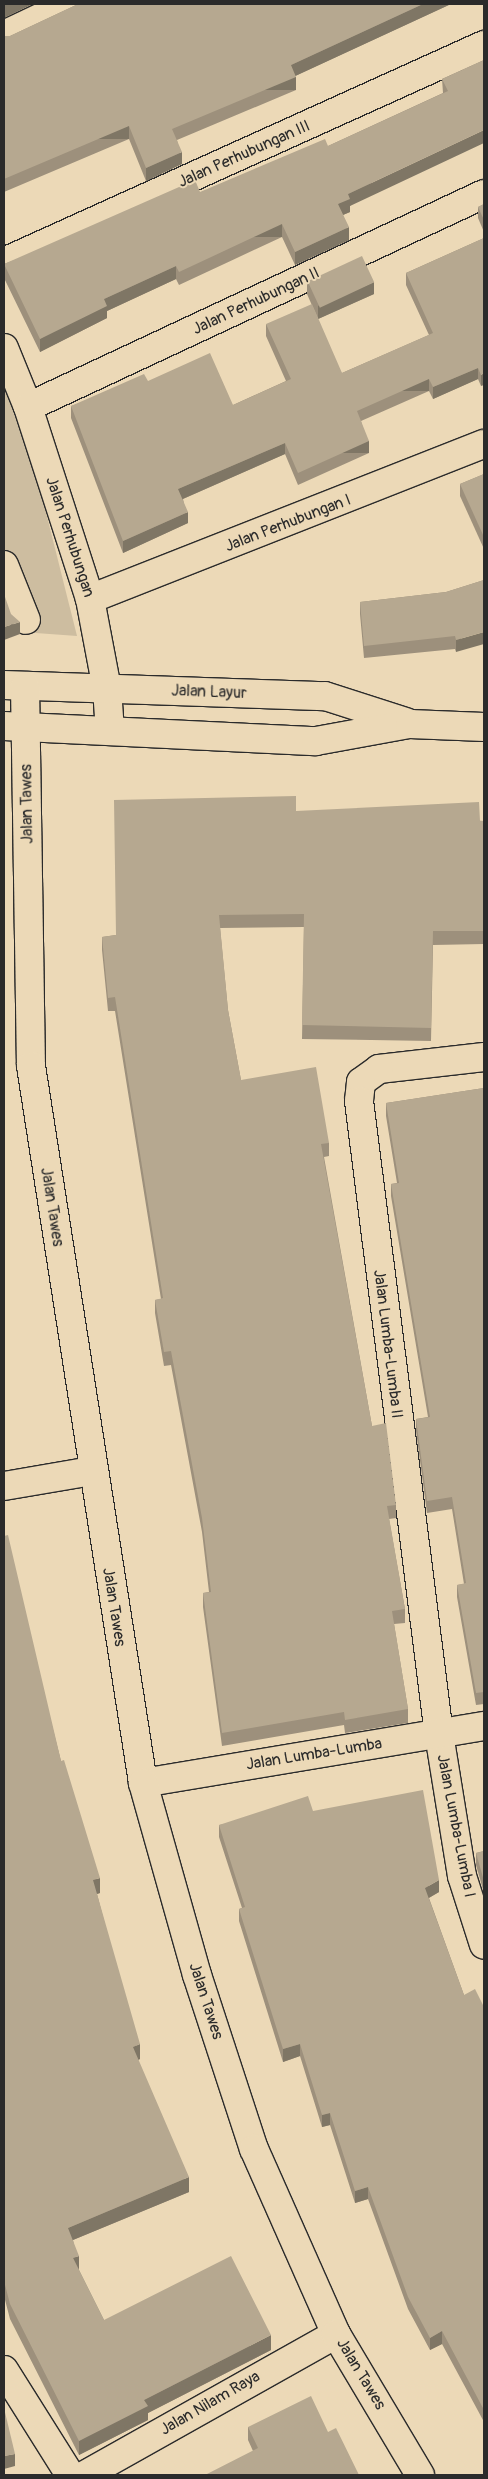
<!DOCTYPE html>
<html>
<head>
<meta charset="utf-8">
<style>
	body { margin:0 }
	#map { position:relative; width:488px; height:2479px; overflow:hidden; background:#ecd9b7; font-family:Pangolin,sans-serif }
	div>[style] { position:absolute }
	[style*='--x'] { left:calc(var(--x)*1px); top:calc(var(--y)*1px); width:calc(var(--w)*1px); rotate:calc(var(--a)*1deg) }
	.green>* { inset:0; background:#cdbda0 }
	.roads { filter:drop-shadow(1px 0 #2b2b2b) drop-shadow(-1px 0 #2b2b2b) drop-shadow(0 1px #2b2b2b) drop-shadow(0 -1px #2b2b2b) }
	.minor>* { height:28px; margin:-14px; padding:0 14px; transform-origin:14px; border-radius:14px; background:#ecd9b7 }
	.tertiary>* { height:28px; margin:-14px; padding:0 14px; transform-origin:14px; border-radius:14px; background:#ecd9b7 }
	.wall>* { inset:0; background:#9d907c }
	.shaded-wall>* { inset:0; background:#7f7665; transform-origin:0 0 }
	.building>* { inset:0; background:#b6a890; transform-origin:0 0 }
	span { translate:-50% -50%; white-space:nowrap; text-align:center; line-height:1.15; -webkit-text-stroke:4px #ecd9b7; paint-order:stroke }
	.street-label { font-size:16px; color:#2b2b2b }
	.frame { position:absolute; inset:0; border:5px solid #2b2b2b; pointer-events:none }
</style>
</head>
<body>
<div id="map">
	<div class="green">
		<i style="clip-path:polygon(4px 362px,14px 385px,77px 636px,22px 632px,4px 572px)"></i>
	</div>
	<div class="roads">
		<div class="minor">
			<i style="--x:4;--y:35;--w:72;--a:-25.5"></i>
			<i style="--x:4;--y:262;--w:527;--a:-24.33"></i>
			<i style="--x:4;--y:348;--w:64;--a:67.9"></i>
			<i style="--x:28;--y:407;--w:202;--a:72.1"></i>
			<i style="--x:90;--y:599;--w:92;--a:79.3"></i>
			<i style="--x:107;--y:689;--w:42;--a:85.9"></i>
			<i style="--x:28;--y:407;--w:503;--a:-25.04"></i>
			<i style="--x:4;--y:565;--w:59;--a:68.2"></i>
			<i style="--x:90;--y:599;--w:423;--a:-21.5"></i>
			<i style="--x:484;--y:1057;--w:106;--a:173.5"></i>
			<i style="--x:379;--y:1069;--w:22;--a:144"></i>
			<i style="--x:361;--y:1082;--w:19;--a:96"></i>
			<i style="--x:359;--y:1101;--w:638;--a:82.8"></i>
			<i style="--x:439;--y:1734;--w:144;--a:80.8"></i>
			<i style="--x:462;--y:1876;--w:72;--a:72.3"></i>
			<i style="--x:4;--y:1486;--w:89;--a:-9.7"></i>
			<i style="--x:143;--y:1783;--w:346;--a:-9.5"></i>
			<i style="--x:4;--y:2370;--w:124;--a:57.8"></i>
			<i style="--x:85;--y:2475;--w:288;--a:-29.3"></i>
		</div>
		<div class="tertiary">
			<i style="--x:4;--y:685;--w:321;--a:2"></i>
			<i style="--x:325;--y:696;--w:85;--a:17.8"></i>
			<i style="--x:25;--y:686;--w:380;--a:89.1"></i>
			<i style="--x:31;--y:1066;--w:726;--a:81.12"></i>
			<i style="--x:143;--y:1783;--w:199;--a:74.3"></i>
			<i style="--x:197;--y:1975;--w:183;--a:71.9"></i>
			<i style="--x:254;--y:2149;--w:202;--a:66.1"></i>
			<i style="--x:336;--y:2334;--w:164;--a:59.2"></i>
			<i style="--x:4;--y:726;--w:312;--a:2.8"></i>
			<i style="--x:316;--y:741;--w:96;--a:-10.3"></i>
			<i style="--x:410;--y:724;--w:74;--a:2.3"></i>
		</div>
	</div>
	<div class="wall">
		<i style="clip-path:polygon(77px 4px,451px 4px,295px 76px,296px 90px,177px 140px,182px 164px,146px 181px,129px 139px,4px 192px,4px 36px,10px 36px,76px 5px)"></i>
		<i style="clip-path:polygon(484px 60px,350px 206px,350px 212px,343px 215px,349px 240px,295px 265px,282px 237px,179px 285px,176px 279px,107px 311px,107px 318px,40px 352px,4px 278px,4px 264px,328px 146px,443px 93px,442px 79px)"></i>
		<i style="clip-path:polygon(484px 204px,484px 232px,478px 218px,478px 207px)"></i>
		<i style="clip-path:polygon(484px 238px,481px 386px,478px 379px,433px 399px,429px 391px,361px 421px,369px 453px,298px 485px,285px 454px,183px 499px,188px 523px,123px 553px,71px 418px,71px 406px,148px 381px,233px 405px,286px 381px,266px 336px,266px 324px,342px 373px,429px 335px,406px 285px,406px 273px)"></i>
		<i style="clip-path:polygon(307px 281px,374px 294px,318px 319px,307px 294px)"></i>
		<i style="clip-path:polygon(484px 474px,484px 549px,460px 496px,460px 484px)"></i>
		<i style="clip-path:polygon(484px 580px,456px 652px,455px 649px,364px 658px,360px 614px,360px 602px,446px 592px)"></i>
		<i style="clip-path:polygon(296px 811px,484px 821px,484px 944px,433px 945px,431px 1041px,302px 1039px,304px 927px,220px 928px,228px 1010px,241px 1080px,329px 1143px,329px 1156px,324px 1157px,372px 1426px,396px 1505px,396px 1518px,389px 1519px,405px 1609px,405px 1623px,394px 1624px,408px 1709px,408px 1723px,345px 1733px,344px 1725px,222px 1746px,203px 1607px,203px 1593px,209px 1592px,202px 1532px,171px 1365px,164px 1366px,155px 1313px,155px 1300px,161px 1299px,115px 1011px,108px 1011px,102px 950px,102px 937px,116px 935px)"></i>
		<i style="clip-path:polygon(484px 1088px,484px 1704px,476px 1705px,457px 1597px,457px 1585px,464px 1584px,452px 1509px,427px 1513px,416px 1431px,416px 1419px,428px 1417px,391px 1196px,391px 1184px,397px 1183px,386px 1116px,386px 1103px)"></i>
		<i style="clip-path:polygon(4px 1536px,61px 1761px,100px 1893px,97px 1894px,140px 2059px,138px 2060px,189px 2192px,73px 2240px,79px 2270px,104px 2320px,271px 2350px,148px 2413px,148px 2420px,79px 2455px,10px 2319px,4px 2296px)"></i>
		<i style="clip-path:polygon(313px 1811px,439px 1892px,429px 1898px,464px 1995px,484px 2007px,484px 2422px,442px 2344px,430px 2350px,408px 2309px,368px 2199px,355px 2203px,330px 2125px,322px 2127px,300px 2056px,283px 2062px,239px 1921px,239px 1909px,242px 1908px,219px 1837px,219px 1825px)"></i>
		<i style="clip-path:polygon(484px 1851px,484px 1893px,476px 1865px,476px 1853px)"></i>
		<i style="clip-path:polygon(248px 2427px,328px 2432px,253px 2451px,248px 2440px)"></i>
	</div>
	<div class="shaded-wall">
		<i style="clip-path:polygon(6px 4px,33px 4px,4px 18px,4px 5px)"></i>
		<i style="clip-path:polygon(423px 4px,451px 4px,291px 78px,291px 65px)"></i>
		<i style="left:296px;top:77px;width:13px;height:134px;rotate:90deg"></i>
		<i style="left:129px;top:126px;width:13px;height:136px;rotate:90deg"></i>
		<i style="clip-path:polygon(484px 130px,484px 143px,350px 206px,350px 212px,338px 217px,338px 204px,348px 194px)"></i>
		<i style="clip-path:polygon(182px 152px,182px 164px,146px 181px,146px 168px)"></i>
		<i style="left:282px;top:224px;width:13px;height:114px;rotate:90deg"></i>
		<i style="clip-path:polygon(349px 227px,349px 240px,295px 265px,295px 252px)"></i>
		<i style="clip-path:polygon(176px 266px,176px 279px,107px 311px,107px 318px,40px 352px,40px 339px,104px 299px)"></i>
		<i style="clip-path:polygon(374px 282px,374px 294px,318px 319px,318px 306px)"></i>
		<i style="clip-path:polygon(478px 368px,478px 379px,433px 399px,433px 387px)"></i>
		<i style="clip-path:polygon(484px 373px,484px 385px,481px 386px,481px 375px)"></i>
		<i style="left:429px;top:379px;width:12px;height:79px;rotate:90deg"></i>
		<i style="left:369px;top:441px;width:12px;height:78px;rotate:90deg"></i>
		<i style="clip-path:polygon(285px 443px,285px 454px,178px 501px,178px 489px)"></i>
		<i style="clip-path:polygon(188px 512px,188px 523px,123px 553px,123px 541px)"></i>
		<i style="clip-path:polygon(20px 622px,20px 634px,4px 640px,4px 627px)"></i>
		<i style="clip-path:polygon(484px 632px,484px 644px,456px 652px,456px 640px)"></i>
		<i style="clip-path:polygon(100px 1878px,100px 1893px,93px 1895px,93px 1880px)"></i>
		<i style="clip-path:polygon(439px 1880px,439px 1892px,425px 1900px,425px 1888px)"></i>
		<i style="clip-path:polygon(140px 2044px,140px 2059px,133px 2062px,133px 2047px)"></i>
		<i style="clip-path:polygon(300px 2044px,300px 2056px,283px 2062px,283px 2049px)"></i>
		<i style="clip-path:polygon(330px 2113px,330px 2125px,322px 2127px,322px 2115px)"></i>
		<i style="clip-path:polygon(189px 2177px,189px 2192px,68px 2242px,68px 2228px)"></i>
		<i style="clip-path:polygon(368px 2187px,368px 2199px,355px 2203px,355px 2191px)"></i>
		<i style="clip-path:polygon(79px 2256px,79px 2270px,73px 2258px)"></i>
		<i style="clip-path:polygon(442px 2331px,442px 2344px,430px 2350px,430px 2338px)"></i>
		<i style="clip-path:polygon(271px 2335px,271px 2350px,148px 2413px,148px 2420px,79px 2455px,79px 2441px,144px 2400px)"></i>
		<i style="clip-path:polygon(15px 2454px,15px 2466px,4px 2469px,4px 2456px)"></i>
	</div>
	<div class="building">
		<i style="clip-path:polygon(77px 4px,423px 4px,291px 65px,296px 77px,172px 129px,182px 152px,146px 168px,129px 126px,4px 179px,4px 36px,10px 36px,76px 5px)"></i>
		<i style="clip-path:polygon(484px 60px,484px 130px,348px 194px,350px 199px,338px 204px,349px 227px,295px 252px,282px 224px,179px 272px,176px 266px,104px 299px,107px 306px,40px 339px,4px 264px,195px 180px,200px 192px,325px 139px,328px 146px,448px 91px,442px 79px)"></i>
		<i style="clip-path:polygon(484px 204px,484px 220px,478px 207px)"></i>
		<i style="clip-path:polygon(484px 238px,484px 373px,481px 375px,478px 368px,433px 387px,429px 379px,357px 411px,369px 441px,298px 473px,285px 443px,178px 489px,188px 512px,123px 541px,71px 406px,144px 374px,148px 381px,210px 353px,233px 405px,291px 379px,266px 324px,312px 304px,342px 373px,433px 333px,406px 273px)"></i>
		<i style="left:362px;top:256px;width:29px;height:60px;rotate:65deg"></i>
		<i style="clip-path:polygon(484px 474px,484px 537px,460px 484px)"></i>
		<i style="clip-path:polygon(484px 580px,484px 632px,456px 640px,455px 636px,364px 646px,360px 602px,446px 592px)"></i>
		<i style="clip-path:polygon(4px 594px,11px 614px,20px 622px,4px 627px)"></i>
		<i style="clip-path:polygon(296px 796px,296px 811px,479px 802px,480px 821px,484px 821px,484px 931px,433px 931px,431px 1028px,302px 1025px,304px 914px,219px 915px,228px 1010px,241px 1080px,316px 1067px,329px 1143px,321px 1144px,372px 1426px,386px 1423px,396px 1505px,387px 1506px,405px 1609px,392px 1611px,408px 1709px,345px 1720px,344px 1712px,222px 1733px,203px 1593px,211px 1592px,202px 1518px,171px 1351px,164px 1352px,155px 1300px,163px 1298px,115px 997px,108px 998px,102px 937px,116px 935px,114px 800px)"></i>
		<i style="clip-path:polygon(484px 1088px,484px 1692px,476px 1693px,457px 1585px,466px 1583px,452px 1497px,427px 1501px,416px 1419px,430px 1417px,391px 1184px,399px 1183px,386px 1103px)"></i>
		<i style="clip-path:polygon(8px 1535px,61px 1761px,64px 1760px,100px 1878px,93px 1880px,140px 2044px,133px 2047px,189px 2177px,68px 2228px,79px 2256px,73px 2258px,104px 2320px,231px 2256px,271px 2335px,144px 2400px,148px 2406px,79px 2441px,10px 2304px,4px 2281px,4px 1536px)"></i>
		<i style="clip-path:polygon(423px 1790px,439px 1880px,425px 1888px,464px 1995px,475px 1989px,484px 2007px,484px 2410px,442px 2331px,430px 2338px,408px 2297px,368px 2187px,355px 2191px,330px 2113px,322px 2115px,300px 2044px,283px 2049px,239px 1909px,245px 1907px,219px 1825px,308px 1796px,313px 1811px)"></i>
		<i style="clip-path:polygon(484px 1851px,484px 1881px,476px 1853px)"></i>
		<i style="clip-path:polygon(311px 2396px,328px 2432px,336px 2428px,359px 2475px,205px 2475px,258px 2448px,248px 2427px)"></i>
		<i style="clip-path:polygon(4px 2408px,15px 2454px,4px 2456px)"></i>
	</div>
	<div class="street-label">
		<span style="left:244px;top:154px;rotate:-24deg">Jalan Perhubungan III</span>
		<span style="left:256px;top:301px;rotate:-25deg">Jalan Perhubungan II</span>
		<span style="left:288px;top:523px;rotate:-21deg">Jalan Perhubungan I</span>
		<span style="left:70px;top:537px;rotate:72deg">Jalan Perhubungan</span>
		<span style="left:209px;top:692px;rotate:2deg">Jalan Layur</span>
		<span style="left:27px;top:804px;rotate:-91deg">Jalan Tawes</span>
		<span style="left:52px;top:1207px;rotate:81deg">Jalan Tawes</span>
		<span style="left:388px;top:1344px;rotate:83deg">Jalan Lumba-Lumba II</span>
		<span style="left:114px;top:1607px;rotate:81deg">Jalan Tawes</span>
		<span style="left:314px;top:1754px;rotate:-9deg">Jalan Lumba-Lumba</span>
		<span style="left:456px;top:1826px;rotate:79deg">Jalan Lumba-Lumba I</span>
		<span style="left:206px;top:2001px;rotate:72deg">Jalan Tawes</span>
		<span style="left:361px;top:2374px;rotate:59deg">Jalan Tawes</span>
		<span style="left:210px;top:2403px;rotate:-30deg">Jalan Nilam Raya</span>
	</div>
	<div class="frame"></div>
</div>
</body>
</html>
